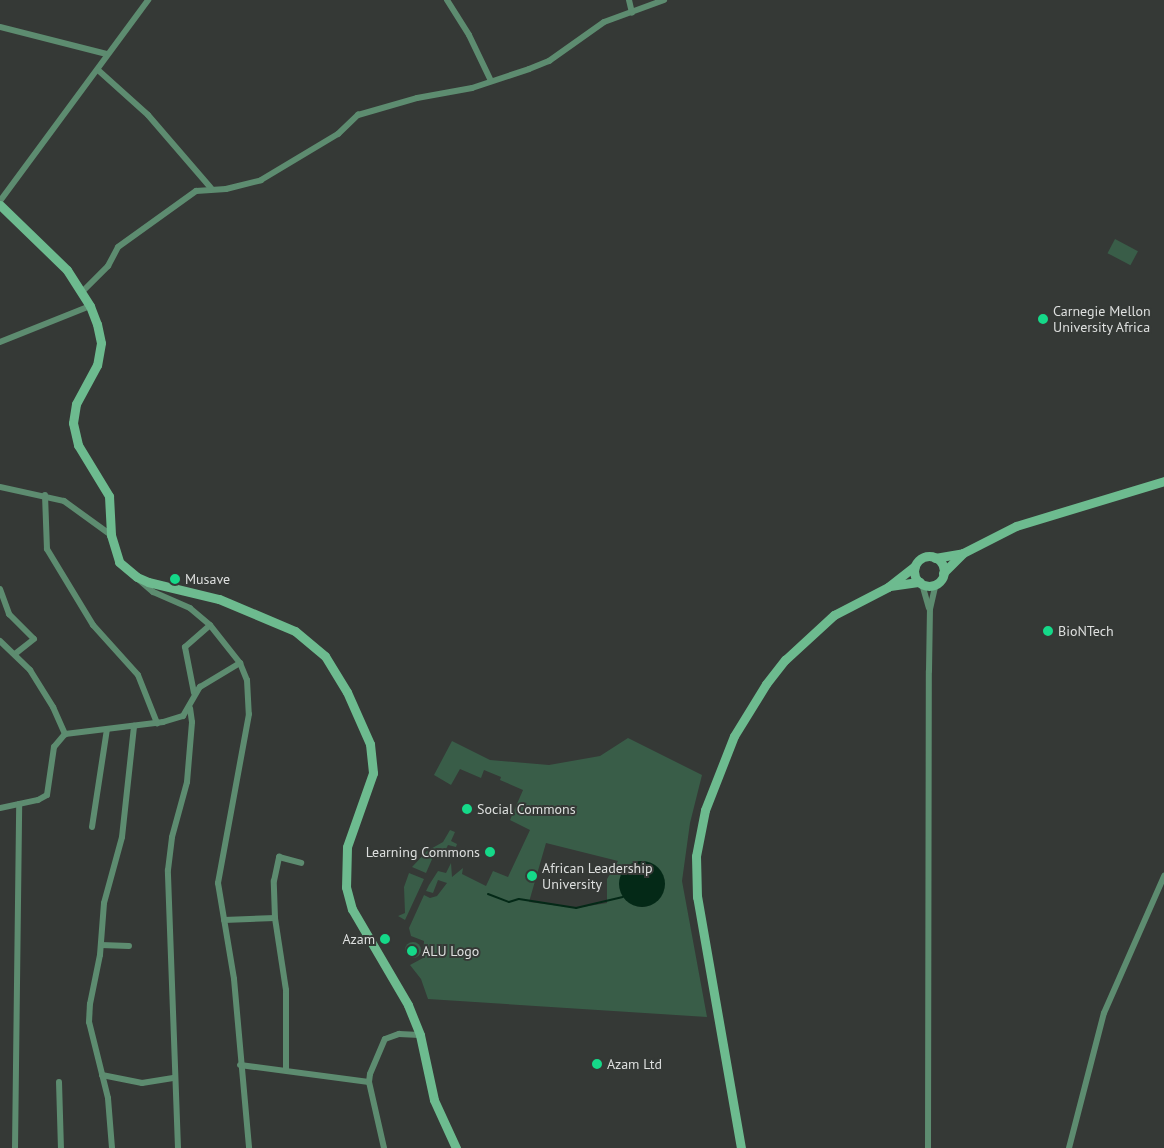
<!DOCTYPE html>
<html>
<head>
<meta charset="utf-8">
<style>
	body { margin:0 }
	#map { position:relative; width:1164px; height:1148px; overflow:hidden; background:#353936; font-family:"PT Sans",sans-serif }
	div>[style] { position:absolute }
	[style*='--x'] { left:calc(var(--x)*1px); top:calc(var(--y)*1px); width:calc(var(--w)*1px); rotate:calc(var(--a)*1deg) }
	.green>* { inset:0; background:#395d48; transform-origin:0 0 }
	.round { border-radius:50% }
	.water>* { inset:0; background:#042917 }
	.stream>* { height:2px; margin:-1px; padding:0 1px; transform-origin:1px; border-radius:1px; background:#042917 }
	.minor>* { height:6px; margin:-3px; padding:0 3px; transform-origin:3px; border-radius:3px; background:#5d8c70 }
	.secondary>* { height:9px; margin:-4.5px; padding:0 4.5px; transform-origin:4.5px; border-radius:4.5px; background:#6dbb8f }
	.secondary>.ring { margin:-4.5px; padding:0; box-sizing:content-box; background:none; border:9px solid #6dbb8f; border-radius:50% }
	.dots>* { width:14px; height:14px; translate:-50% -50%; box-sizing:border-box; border:2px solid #353936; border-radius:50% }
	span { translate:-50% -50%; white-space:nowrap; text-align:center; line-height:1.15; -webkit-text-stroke:4px #353936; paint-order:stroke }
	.poi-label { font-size:14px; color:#dddfde }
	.left { translate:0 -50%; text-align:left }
	.right { translate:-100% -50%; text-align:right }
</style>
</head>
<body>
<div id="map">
	<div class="green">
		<i style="left:1115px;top:239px;width:26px;height:16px;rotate:28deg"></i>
		<i style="clip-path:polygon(evenodd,628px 738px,702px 775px,690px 823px,682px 881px,707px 1017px,428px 999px,421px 979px,410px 965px,423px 958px,424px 941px,411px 936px,409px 928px,424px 895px,430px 898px,437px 896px,447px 883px,438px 880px,433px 893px,426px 891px,429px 885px,438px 871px,446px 873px,451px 863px,452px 877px,463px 868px,462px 874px,486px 886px,493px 871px,508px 877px,530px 830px,510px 820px,523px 790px,500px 780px,501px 777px,484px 770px,481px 778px,460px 769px,451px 785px,434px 775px,452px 741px,490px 760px,549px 765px,600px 756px,628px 738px,546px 843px,618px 861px,607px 879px,607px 903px,576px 908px,529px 902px,546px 843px,628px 738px,637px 861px,645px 861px,650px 905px,643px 907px,636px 906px,624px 869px,637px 861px)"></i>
		<i style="clip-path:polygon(450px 830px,455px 832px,451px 841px,457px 844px,456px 847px,448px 845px,441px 859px,433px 857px,426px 873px,412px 867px,427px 851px,443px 842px)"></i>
		<i style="clip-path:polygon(409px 873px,424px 879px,405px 920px,398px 916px,405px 913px,404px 887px)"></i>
		<i class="round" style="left:405px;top:942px;width:16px;height:16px"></i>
	</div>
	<div class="water">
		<i class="round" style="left:619px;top:861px;width:46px;height:46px"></i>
	</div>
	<div class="stream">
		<i style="--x:488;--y:894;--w:22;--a:21"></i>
		<i style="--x:509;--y:902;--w:10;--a:-17"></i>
		<i style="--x:519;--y:899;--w:58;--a:9"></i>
		<i style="--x:576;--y:908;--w:48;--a:-13.2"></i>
	</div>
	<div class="minor">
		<i style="--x:447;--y:0;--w:41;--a:57.8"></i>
		<i style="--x:469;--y:35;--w:51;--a:64.4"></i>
		<i style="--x:629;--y:0;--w:13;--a:77"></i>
		<i style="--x:0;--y:27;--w:110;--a:14.2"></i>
		<i style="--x:98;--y:70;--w:67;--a:42"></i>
		<i style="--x:148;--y:115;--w:96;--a:49.2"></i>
		<i style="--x:0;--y:201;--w:250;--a:-53.6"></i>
		<i style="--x:82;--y:292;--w:37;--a:-45"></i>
		<i style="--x:108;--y:266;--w:21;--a:-62"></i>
		<i style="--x:118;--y:247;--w:96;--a:-35.7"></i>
		<i style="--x:196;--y:191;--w:30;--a:-4"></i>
		<i style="--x:226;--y:189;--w:36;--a:-14"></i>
		<i style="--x:261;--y:180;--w:90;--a:-30.9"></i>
		<i style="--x:338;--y:134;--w:28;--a:-44"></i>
		<i style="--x:358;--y:115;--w:61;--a:-16.1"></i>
		<i style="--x:417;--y:98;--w:56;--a:-10.3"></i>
		<i style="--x:472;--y:88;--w:60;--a:-18.4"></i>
		<i style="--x:529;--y:69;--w:22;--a:-22"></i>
		<i style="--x:549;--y:61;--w:67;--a:-35.3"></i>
		<i style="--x:604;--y:22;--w:64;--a:-20.1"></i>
		<i style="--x:0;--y:342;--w:97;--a:-21.8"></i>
		<i style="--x:0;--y:487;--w:66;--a:12.3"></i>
		<i style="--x:64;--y:501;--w:58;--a:35.9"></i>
		<i style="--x:45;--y:495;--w:54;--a:87.9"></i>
		<i style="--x:47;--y:549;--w:89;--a:58.8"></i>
		<i style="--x:93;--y:625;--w:67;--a:48"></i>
		<i style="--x:138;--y:675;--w:52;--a:68.4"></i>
		<i style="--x:922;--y:584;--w:25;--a:74"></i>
		<i style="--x:0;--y:589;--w:27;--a:70"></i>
		<i style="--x:9;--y:614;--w:35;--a:45"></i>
		<i style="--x:34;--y:639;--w:24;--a:142"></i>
		<i style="--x:0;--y:641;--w:42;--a:44"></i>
		<i style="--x:30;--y:670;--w:44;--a:58.1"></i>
		<i style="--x:53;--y:707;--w:30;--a:66"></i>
		<i style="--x:240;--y:663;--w:18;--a:68"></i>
		<i style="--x:247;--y:680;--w:34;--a:87"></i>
		<i style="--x:249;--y:714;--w:172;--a:100.4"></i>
		<i style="--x:218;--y:883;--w:97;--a:80.5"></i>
		<i style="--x:234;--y:979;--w:170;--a:84.9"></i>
		<i style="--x:194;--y:693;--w:47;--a:-101.1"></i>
		<i style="--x:185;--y:647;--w:33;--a:-41"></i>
		<i style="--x:0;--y:808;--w:39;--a:-12"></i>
		<i style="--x:38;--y:800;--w:10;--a:-29"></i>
		<i style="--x:47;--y:795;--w:49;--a:-81.7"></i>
		<i style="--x:54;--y:747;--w:17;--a:-50"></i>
		<i style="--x:65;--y:734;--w:99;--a:-7"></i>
		<i style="--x:163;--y:722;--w:21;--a:-17"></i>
		<i style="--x:183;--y:716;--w:34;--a:-60"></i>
		<i style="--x:200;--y:687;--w:47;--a:-31"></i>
		<i style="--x:240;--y:663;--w:48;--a:-128.3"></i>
		<i style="--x:210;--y:625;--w:26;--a:-140"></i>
		<i style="--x:190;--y:608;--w:40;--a:-156.6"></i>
		<i style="--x:153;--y:592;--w:20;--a:-139"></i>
		<i style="--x:92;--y:827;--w:99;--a:-81.3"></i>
		<i style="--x:224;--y:920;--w:51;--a:-2.2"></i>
		<i style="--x:101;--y:945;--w:28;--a:2"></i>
		<i style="--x:240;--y:1065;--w:130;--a:7.5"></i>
		<i style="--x:286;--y:1070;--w:80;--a:-90"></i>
		<i style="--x:286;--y:990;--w:73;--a:-98.7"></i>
		<i style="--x:275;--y:918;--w:37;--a:-92"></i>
		<i style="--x:274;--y:881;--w:25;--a:-78"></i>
		<i style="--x:279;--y:857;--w:23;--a:15"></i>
		<i style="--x:102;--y:1075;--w:41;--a:11.3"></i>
		<i style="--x:142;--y:1083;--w:33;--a:-9"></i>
		<i style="--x:59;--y:1082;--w:66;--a:88.3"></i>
		<i style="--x:15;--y:1148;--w:344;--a:-89.3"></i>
		<i style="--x:112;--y:1148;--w:50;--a:-94.6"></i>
		<i style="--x:108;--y:1098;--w:78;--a:-104"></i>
		<i style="--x:89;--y:1022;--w:18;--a:-87"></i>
		<i style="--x:90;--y:1004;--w:50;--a:-78.5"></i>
		<i style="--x:100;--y:955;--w:52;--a:-85.6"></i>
		<i style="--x:104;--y:903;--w:68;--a:-74.7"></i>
		<i style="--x:122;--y:837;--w:112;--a:-83.8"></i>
		<i style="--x:178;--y:1148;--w:278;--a:-92.1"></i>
		<i style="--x:168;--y:870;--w:33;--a:-83"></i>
		<i style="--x:172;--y:837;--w:57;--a:-74.7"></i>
		<i style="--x:187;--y:782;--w:60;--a:-85.2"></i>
		<i style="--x:192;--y:722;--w:14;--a:-98"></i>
		<i style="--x:384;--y:1148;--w:68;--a:-102.8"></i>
		<i style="--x:369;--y:1082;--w:8;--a:-83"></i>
		<i style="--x:370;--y:1074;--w:38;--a:-67"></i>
		<i style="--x:385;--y:1039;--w:15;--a:-20"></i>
		<i style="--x:399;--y:1034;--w:21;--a:3"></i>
		<i style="--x:928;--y:1148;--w:477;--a:-89.9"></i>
		<i style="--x:929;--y:671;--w:62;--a:-89.1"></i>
		<i style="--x:930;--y:609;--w:26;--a:-77"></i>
		<i style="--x:1069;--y:1148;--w:139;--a:-75.5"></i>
		<i style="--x:1104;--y:1013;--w:150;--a:-66.3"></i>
	</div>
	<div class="secondary">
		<i style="--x:0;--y:205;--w:93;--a:44.1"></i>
		<i style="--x:67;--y:270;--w:43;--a:57.4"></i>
		<i style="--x:90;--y:306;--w:19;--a:69"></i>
		<i style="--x:97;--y:324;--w:19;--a:78"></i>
		<i style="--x:101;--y:343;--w:22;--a:100"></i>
		<i style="--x:97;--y:365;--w:44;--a:118.3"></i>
		<i style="--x:76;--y:404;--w:19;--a:99"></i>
		<i style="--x:73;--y:423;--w:23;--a:77"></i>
		<i style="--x:78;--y:445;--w:60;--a:58.7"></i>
		<i style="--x:109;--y:496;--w:39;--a:87"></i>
		<i style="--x:111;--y:535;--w:28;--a:73"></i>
		<i style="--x:119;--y:562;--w:23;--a:40"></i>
		<i style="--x:137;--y:577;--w:12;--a:24"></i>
		<i style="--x:148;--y:582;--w:73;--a:13.5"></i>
		<i style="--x:219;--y:599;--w:82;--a:22.8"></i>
		<i style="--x:295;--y:631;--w:39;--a:40"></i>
		<i style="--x:325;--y:656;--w:42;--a:58.6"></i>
		<i style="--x:347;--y:692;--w:57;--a:66.1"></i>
		<i style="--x:370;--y:744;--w:29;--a:84"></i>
		<i style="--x:373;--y:773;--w:78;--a:109.4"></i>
		<i style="--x:347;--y:847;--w:40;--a:91.4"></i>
		<i style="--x:346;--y:887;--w:23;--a:75"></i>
		<i style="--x:352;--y:909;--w:111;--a:59.7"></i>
		<i style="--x:408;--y:1005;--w:32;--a:68"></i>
		<i style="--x:420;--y:1035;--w:66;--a:77.8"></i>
		<i style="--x:434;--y:1100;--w:53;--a:65.4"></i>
		<i class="ring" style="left:914px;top:556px;width:21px;height:21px"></i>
		<i style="--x:935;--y:558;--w:27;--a:-10"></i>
		<i style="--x:943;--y:573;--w:28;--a:-45"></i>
		<i style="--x:963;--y:553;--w:59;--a:-27"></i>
		<i style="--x:1016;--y:526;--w:155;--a:-16.9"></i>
		<i style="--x:890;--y:586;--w:30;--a:-8"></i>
		<i style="--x:741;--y:1148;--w:255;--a:-99.9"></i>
		<i style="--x:697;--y:897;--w:41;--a:-91.4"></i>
		<i style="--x:696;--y:856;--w:47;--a:-78.9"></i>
		<i style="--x:705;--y:810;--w:79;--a:-68.6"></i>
		<i style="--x:734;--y:736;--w:61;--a:-58.4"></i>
		<i style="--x:766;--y:684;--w:31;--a:-52"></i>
		<i style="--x:785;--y:660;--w:67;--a:-42.6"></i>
		<i style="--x:834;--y:615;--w:61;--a:-27.4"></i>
		<i style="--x:888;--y:587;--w:34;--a:-38"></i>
	</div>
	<div class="dots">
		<i style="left:1043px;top:319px;background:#15d989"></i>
		<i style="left:175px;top:579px;background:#15d989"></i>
		<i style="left:1048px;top:631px;background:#15d989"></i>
		<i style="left:467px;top:809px;background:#15d989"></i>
		<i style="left:490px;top:852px;background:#15d989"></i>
		<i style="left:532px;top:876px;background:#15d989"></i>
		<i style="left:385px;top:939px;background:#15d989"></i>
		<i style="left:412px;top:951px;background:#15d989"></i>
		<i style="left:597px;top:1064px;background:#15d989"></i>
	</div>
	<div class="poi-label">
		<span class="left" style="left:1053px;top:319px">Carnegie Mellon<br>University Africa</span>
		<span class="left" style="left:185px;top:579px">Musave</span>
		<span class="left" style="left:1058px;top:631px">BioNTech</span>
		<span class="left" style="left:477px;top:809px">Social Commons</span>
		<span class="right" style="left:480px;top:852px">Learning Commons</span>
		<span class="left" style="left:542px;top:876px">African Leadership<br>University</span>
		<span class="right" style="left:375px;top:939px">Azam</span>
		<span class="left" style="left:422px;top:951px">ALU Logo</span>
		<span class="left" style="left:607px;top:1064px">Azam Ltd</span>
	</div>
</div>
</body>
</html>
